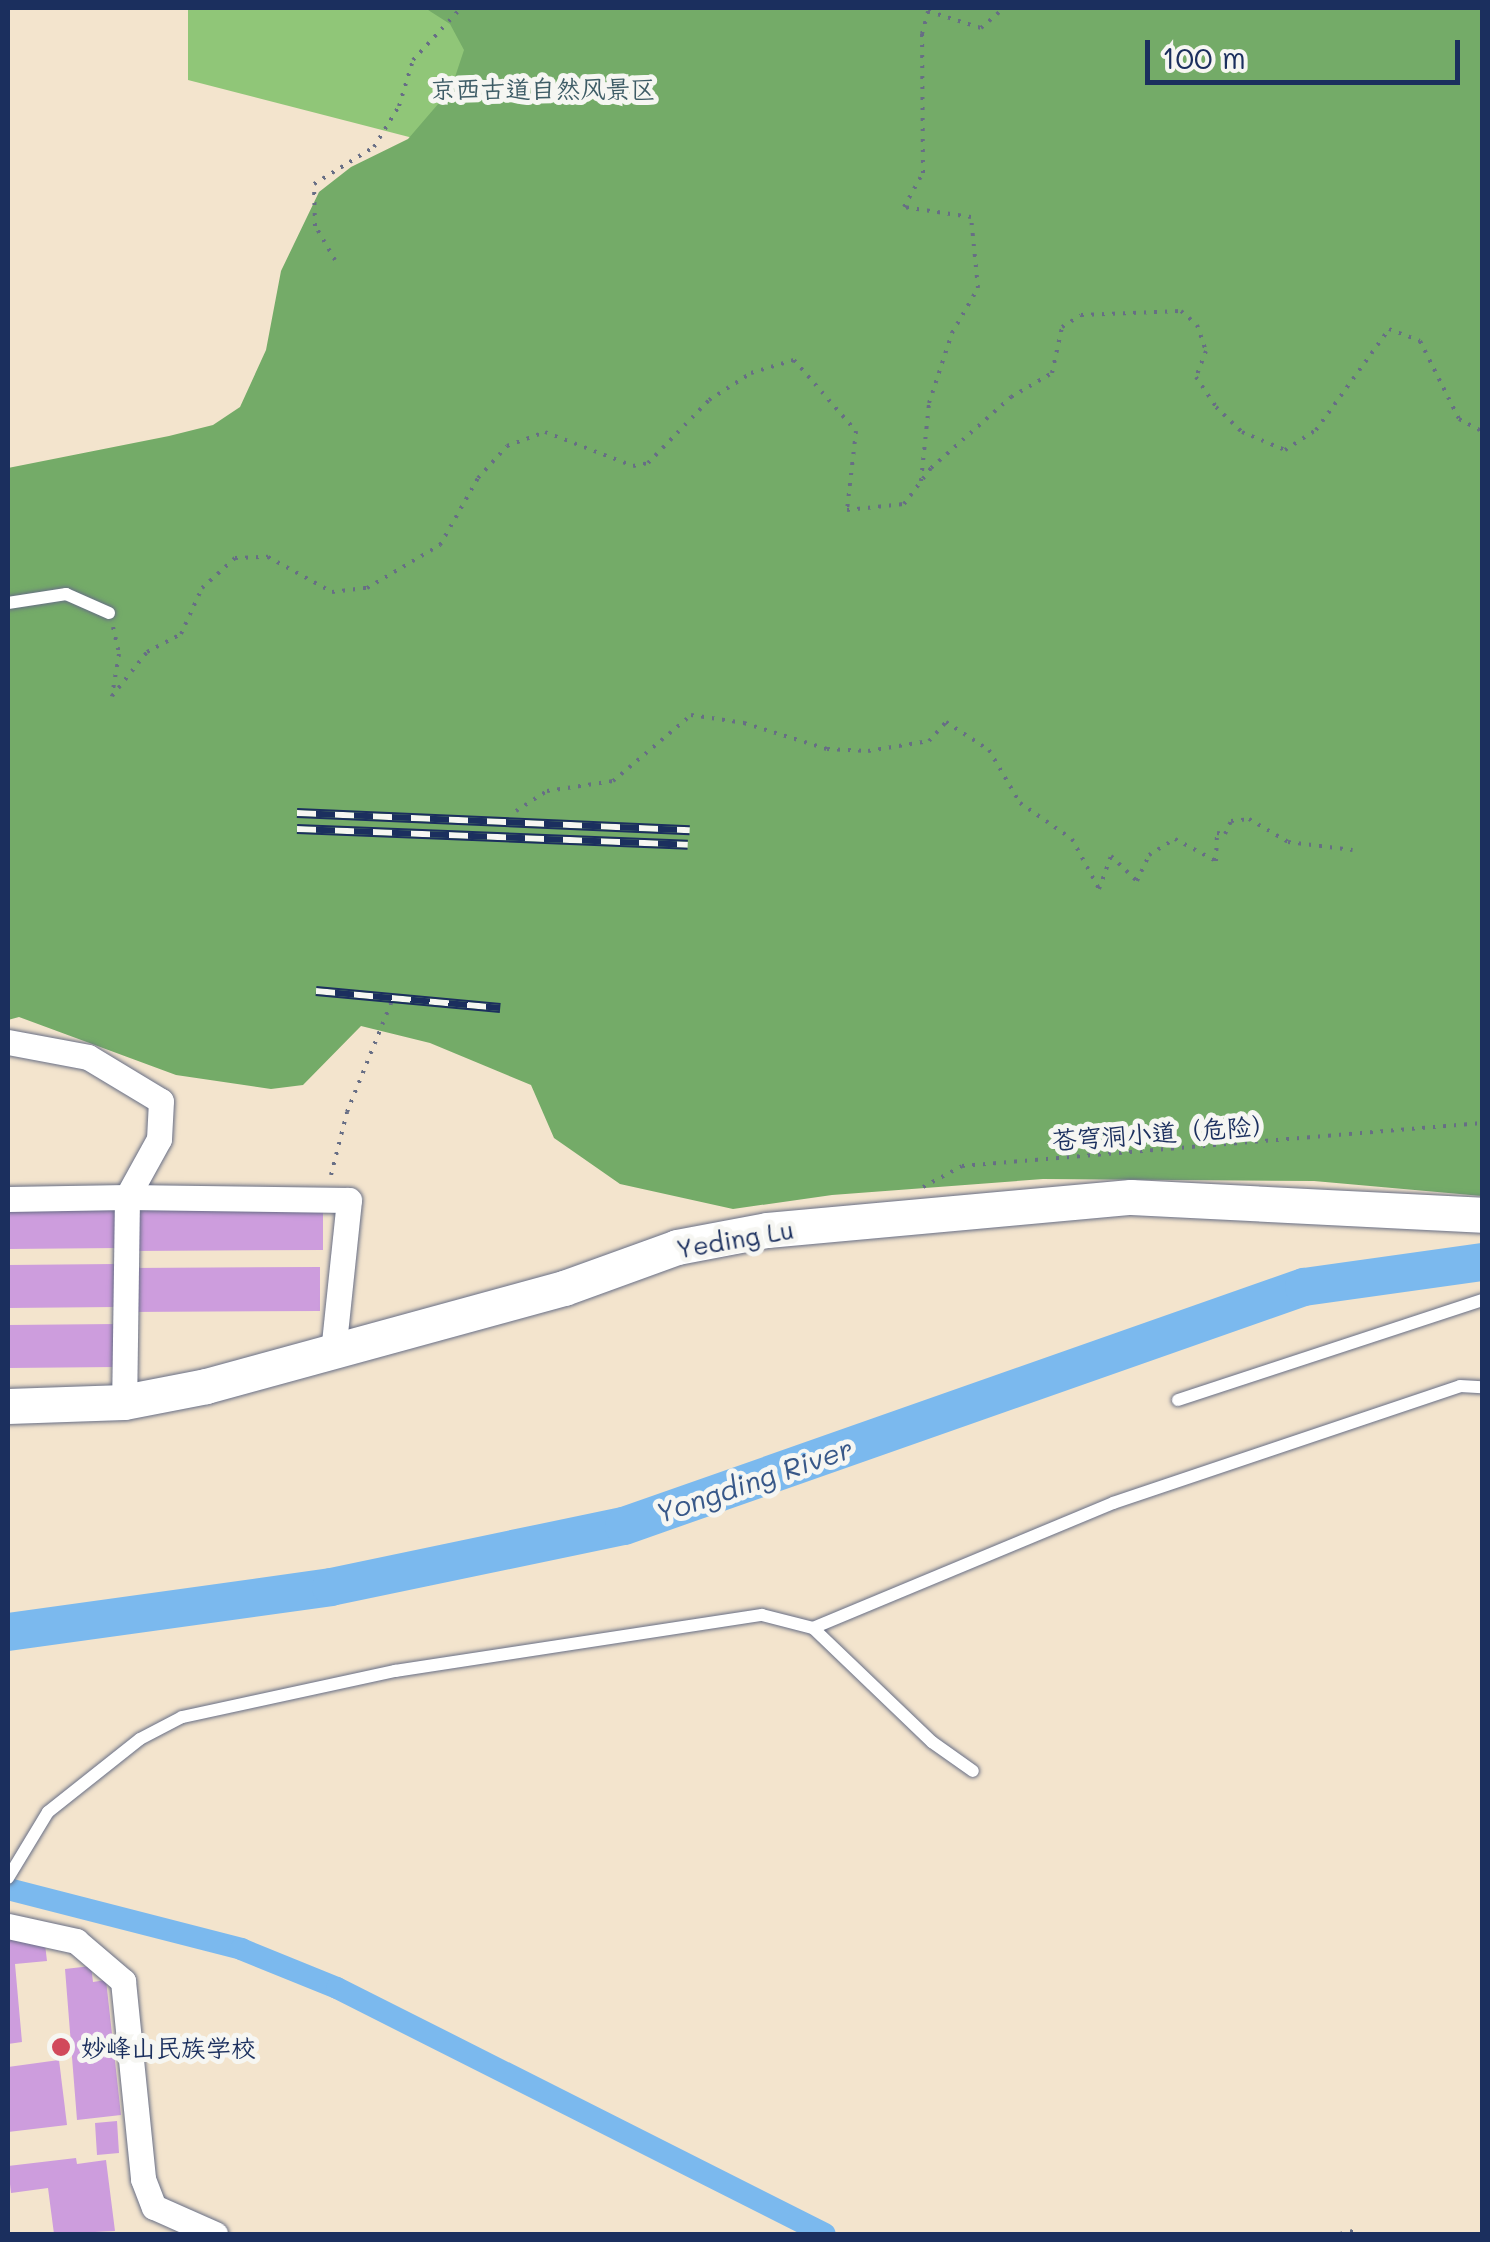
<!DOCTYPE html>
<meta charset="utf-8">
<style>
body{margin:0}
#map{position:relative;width:1490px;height:2242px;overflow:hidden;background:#f3e4cd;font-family:Mali,"LXGW WenKai TC",sans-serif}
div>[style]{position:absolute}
.green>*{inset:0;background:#90c678}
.forest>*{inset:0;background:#74ab68}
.canal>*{height:22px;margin:-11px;padding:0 11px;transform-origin:11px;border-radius:11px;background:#7bb9ee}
.river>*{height:38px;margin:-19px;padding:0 19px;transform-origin:19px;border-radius:19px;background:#7bb9ee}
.building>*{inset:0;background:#cd9ddd}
.path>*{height:4px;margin-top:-2px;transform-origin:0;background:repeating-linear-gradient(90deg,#676e85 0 2.5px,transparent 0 10.5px)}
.roads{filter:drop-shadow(0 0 2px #676e85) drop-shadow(0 0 2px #676e85)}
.service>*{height:12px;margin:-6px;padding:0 6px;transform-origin:6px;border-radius:6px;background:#fff}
.minor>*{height:25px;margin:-12.5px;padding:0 12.5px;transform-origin:12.5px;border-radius:12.5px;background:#fff}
.secondary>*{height:35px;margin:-17.5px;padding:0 17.5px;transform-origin:17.5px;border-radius:17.5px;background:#fff}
.rail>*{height:10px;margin-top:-5px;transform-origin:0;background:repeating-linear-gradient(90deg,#f6f6f2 0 19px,#1b2f5e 0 38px);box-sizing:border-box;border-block:2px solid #1b2f5e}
.dots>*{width:28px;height:28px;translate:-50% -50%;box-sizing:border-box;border:5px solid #f6f6f2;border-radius:50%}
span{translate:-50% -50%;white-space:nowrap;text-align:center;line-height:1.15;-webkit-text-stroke:10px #f6f6f2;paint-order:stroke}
.park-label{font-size:25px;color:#3e5c66}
.street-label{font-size:25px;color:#1b2f5e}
.poi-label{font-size:25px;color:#1b2f5e}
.left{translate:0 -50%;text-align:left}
.water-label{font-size:28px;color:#385889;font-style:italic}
.frame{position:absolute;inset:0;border:10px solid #1b2f5e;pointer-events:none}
.scale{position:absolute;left:1145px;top:40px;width:315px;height:45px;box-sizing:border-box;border:5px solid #1b2f5e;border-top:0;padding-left:12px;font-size:30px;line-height:35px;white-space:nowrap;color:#1b2f5e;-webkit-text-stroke:8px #f6f6f2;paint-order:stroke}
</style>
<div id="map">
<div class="green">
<i style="clip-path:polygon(188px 8px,814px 8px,560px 176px,188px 80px)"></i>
</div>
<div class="forest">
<i style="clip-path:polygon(425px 8px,1482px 8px,1482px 1196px,1314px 1181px,1043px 1179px,832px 1195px,733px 1209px,620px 1184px,554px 1138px,531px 1085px,430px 1043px,361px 1026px,303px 1085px,271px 1089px,176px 1075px,19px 1017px,8px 1020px,8px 468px,169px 436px,213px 425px,240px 407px,266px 350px,281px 271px,319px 192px,351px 167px,408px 139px,451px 89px,464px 50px,450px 24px)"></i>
</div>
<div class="canal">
<i style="left:8px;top:1889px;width:241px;rotate:14.4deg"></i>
<i style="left:241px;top:1949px;width:104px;rotate:22.1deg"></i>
<i style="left:337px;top:1988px;width:546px;rotate:26.75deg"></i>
</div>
<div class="river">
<i style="left:8px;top:1632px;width:326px;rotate:-7.9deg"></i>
<i style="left:331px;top:1587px;width:299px;rotate:-11.8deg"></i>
<i style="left:624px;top:1526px;width:721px;rotate:-19.37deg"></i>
<i style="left:1304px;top:1287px;width:180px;rotate:-8deg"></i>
</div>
<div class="building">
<i style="clip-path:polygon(118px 1205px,118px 1248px,8px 1249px,8px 1206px)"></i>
<i style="clip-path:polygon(131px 1206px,323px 1206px,323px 1250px,131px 1251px)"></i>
<i style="clip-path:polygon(115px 1264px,115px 1307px,8px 1308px,8px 1265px)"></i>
<i style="clip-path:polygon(320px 1267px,320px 1311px,128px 1312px,128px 1268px)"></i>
<i style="clip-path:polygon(116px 1324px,116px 1367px,8px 1368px,8px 1325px)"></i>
<i style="clip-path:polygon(44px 1936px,47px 1961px,15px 1964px,22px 2042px,8px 2044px,8px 1939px)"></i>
<i style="clip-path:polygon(91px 1966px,93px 1982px,106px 1980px,121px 2115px,77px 2120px,65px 1969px)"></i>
<i style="clip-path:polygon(59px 2060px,67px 2125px,8px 2132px,8px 2067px)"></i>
<i style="clip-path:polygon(117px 2121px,119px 2153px,97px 2155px,95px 2123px)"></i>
<i style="clip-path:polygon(76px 2158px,77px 2164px,106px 2160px,115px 2231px,54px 2234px,48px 2188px,11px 2193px,8px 2166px)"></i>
</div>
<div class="path">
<i style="left:335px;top:260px;width:39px;rotate:-120deg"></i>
<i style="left:315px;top:226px;width:42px;rotate:-91.4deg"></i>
<i style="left:314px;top:184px;width:70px;rotate:-31.7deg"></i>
<i style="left:374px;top:147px;width:48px;rotate:-58.6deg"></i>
<i style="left:399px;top:106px;width:48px;rotate:-73.1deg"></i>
<i style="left:413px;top:60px;width:71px;rotate:-47.3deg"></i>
<i style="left:921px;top:481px;width:78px;rotate:-84.1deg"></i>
<i style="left:929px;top:403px;width:74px;rotate:-71.8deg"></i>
<i style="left:952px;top:333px;width:52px;rotate:-60deg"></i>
<i style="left:978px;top:288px;width:71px;rotate:-95.6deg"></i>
<i style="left:971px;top:217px;width:68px;rotate:-171.5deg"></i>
<i style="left:904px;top:207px;width:39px;rotate:-61deg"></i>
<i style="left:923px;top:173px;width:139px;rotate:-90.4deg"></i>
<i style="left:922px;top:34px;width:24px;rotate:-75deg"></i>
<i style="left:928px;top:11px;width:56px;rotate:17.8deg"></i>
<i style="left:981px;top:28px;width:30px;rotate:-41deg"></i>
<i style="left:113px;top:627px;width:28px;rotate:77deg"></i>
<i style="left:119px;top:654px;width:43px;rotate:99.5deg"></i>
<i style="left:112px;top:696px;width:56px;rotate:-51.5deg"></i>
<i style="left:147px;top:652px;width:38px;rotate:-28deg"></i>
<i style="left:181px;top:634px;width:51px;rotate:-65.5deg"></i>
<i style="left:202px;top:588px;width:45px;rotate:-42.3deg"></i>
<i style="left:235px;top:558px;width:33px;rotate:-2deg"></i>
<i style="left:268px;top:557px;width:73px;rotate:28.7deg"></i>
<i style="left:332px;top:592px;width:35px;rotate:-7deg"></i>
<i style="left:367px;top:588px;width:85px;rotate:-30.5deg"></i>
<i style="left:440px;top:545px;width:77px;rotate:-60.4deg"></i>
<i style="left:478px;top:478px;width:43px;rotate:-47.8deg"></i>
<i style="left:507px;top:446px;width:40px;rotate:-20.2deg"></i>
<i style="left:545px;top:432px;width:94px;rotate:21.1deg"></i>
<i style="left:633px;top:466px;width:15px;rotate:-11deg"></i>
<i style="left:648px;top:463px;width:88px;rotate:-45.9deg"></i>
<i style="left:709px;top:400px;width:50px;rotate:-32.7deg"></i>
<i style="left:751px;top:373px;width:45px;rotate:-16.8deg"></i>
<i style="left:794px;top:360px;width:94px;rotate:48.9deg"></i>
<i style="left:856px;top:431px;width:80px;rotate:96.5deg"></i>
<i style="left:847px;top:510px;width:57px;rotate:-6deg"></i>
<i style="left:904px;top:504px;width:45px;rotate:-53.1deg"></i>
<i style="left:931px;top:468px;width:107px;rotate:-41.6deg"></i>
<i style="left:1011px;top:397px;width:48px;rotate:-30.3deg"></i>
<i style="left:1052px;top:373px;width:47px;rotate:-77.7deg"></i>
<i style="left:1062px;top:327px;width:22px;rotate:-32deg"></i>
<i style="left:1081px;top:315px;width:100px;rotate:-2.3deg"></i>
<i style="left:1181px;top:311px;width:21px;rotate:41deg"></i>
<i style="left:1197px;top:325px;width:28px;rotate:71deg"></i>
<i style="left:1206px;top:351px;width:28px;rotate:111deg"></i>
<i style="left:1196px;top:377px;width:36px;rotate:56deg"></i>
<i style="left:1216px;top:407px;width:36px;rotate:44deg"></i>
<i style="left:1242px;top:432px;width:47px;rotate:22.7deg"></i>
<i style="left:1285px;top:450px;width:37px;rotate:-33deg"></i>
<i style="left:1316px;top:430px;width:125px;rotate:-54.1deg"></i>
<i style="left:1389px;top:329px;width:33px;rotate:21deg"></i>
<i style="left:1420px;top:341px;width:87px;rotate:63.4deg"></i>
<i style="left:1459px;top:419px;width:26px;rotate:28deg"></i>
<i style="left:516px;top:811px;width:37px;rotate:-33deg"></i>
<i style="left:547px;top:791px;width:67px;rotate:-8.6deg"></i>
<i style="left:613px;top:781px;width:102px;rotate:-40.2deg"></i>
<i style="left:691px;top:715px;width:54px;rotate:8.6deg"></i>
<i style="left:744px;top:723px;width:87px;rotate:17.4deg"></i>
<i style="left:827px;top:749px;width:41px;rotate:2.8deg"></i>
<i style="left:868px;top:751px;width:62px;rotate:-9.3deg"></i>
<i style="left:929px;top:741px;width:25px;rotate:-48deg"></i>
<i style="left:946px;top:722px;width:51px;rotate:33.1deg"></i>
<i style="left:989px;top:750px;width:61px;rotate:59.7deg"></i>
<i style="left:1020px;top:803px;width:63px;rotate:34.7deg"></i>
<i style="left:1072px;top:839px;width:57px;rotate:61.6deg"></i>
<i style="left:1099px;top:889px;width:35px;rotate:-70deg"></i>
<i style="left:1111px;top:856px;width:36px;rotate:44deg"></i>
<i style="left:1137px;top:881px;width:29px;rotate:-65deg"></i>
<i style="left:1149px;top:855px;width:31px;rotate:-32deg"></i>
<i style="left:1175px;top:839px;width:47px;rotate:28.2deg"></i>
<i style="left:1216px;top:861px;width:28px;rotate:-88deg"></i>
<i style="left:1217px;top:833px;width:8px;rotate:7deg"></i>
<i style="left:1225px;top:834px;width:14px;rotate:-65deg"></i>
<i style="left:1231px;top:821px;width:18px;rotate:-6deg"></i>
<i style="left:1249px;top:819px;width:45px;rotate:30.5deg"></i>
<i style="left:1288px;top:842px;width:65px;rotate:7deg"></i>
<i style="left:331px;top:1175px;width:65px;rotate:-75.7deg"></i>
<i style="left:347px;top:1112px;width:123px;rotate:-68deg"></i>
<i style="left:923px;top:1187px;width:44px;rotate:-28.3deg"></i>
<i style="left:962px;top:1166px;width:522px;rotate:-4.73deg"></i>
<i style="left:1340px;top:2234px;width:18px;rotate:-13deg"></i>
</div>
<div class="roads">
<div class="service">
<i style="left:8px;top:603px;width:59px;rotate:-8.8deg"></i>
<i style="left:66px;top:594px;width:47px;rotate:23.8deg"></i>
<i style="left:1178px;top:1400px;width:320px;rotate:-18.2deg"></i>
<i style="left:813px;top:1628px;width:325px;rotate:-22.6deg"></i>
<i style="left:1113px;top:1503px;width:366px;rotate:-18.6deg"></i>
<i style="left:1460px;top:1386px;width:22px;rotate:3deg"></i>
<i style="left:8px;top:1878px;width:77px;rotate:-58.8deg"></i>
<i style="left:48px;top:1812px;width:117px;rotate:-38.4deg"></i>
<i style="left:140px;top:1739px;width:47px;rotate:-27.6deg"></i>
<i style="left:182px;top:1717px;width:218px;rotate:-12.2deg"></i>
<i style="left:395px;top:1671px;width:371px;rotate:-8.7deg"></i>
<i style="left:762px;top:1615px;width:53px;rotate:14.3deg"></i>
<i style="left:813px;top:1628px;width:165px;rotate:43.8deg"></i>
<i style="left:932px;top:1742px;width:50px;rotate:35.3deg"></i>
</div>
<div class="minor">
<i style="left:8px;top:1042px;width:81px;rotate:10.6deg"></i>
<i style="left:88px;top:1057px;width:85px;rotate:31.1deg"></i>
<i style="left:161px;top:1101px;width:38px;rotate:93deg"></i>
<i style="left:159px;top:1139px;width:66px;rotate:118.9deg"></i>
<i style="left:127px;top:1197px;width:222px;rotate:0.8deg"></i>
<i style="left:349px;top:1200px;width:154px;rotate:96deg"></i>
<i style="left:8px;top:1199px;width:119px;rotate:-1deg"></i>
<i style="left:127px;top:1197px;width:205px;rotate:90.8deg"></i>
<i style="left:8px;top:1926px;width:70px;rotate:12.4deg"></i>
<i style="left:76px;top:1941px;width:62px;rotate:40.4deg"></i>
<i style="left:123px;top:1981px;width:199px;rotate:84.2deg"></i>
<i style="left:143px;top:2179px;width:30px;rotate:69deg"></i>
<i style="left:154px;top:2207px;width:67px;rotate:23.9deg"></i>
</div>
<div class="secondary">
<i style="left:8px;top:1406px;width:116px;rotate:-2deg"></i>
<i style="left:124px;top:1402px;width:84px;rotate:-11deg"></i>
<i style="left:206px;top:1386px;width:371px;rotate:-15.3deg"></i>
<i style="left:564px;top:1288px;width:120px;rotate:-19.9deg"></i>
<i style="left:677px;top:1247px;width:92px;rotate:-10.7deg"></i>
<i style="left:767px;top:1230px;width:365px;rotate:-5.2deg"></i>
<i style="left:1131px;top:1197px;width:351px;rotate:2.9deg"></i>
</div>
</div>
<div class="rail">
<i style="left:297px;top:813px;width:393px;rotate:2.5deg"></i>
<i style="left:297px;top:829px;width:391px;rotate:2.3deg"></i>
<i style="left:316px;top:991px;width:185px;rotate:5.3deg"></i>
</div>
<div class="dots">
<i style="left:61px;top:2047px;background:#d1495b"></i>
</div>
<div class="park-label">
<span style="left:543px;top:88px">京西古道自然风景区</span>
</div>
<div class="street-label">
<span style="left:1164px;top:1132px;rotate:-4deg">苍穹洞小道（危险）</span>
<span style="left:735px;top:1239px;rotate:-10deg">Yeding Lu</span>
</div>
<div class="poi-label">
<span class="left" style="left:81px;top:2047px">妙峰山民族学校</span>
</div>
<div class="water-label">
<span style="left:754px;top:1480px;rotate:-19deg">Yongding River</span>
</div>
<div class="frame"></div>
<div class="scale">100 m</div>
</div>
